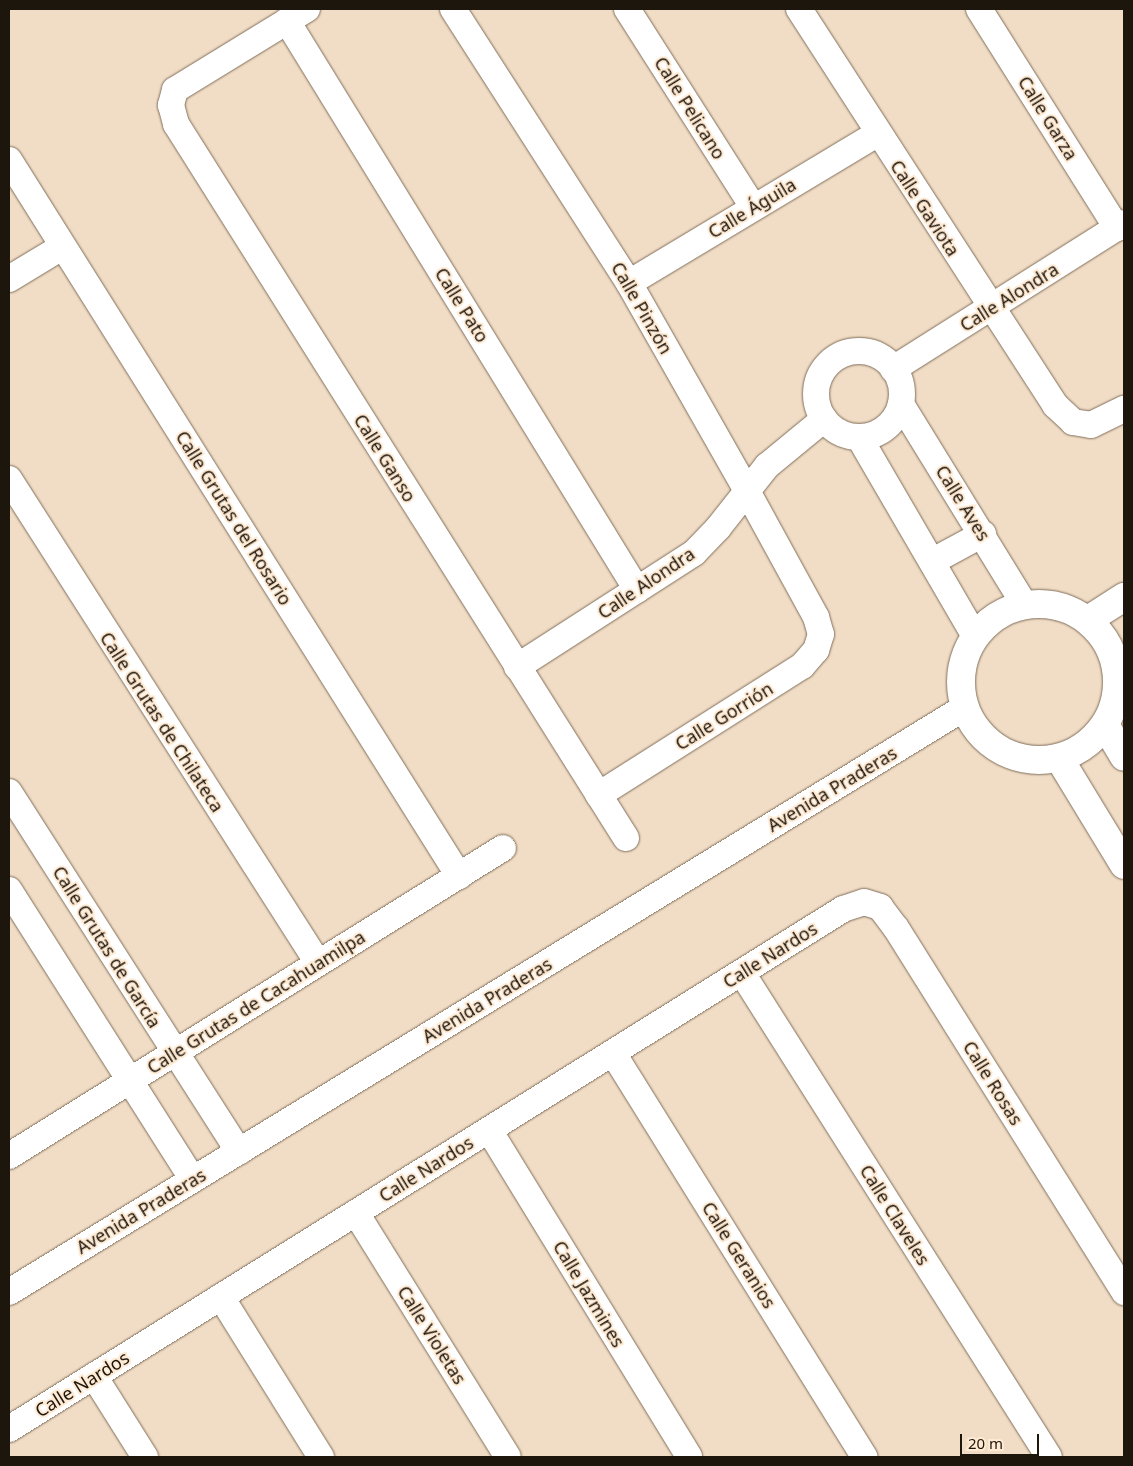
<!DOCTYPE html>
<meta charset="utf-8">
<style>
body{margin:0}
#map{position:relative;width:1133px;height:1466px;overflow:hidden;background:#f1ddc6;font-family:"Noto Sans",sans-serif}
div>[style]{position:absolute}
.roads{filter:drop-shadow(0 0 1px #816f5b) drop-shadow(0 0 1px #816f5b)}
.street>*{height:26px;margin:-13px;padding:0 13px;transform-origin:13px;border-radius:13px;background:#fff}
.street>.ring{margin:-13px;padding:0;box-sizing:content-box;background:none;border:26px solid #fff;border-radius:50%}
.secondary>*{height:28px;margin:-14px;padding:0 14px;transform-origin:14px;border-radius:14px;background:#fff}
.secondary>.ring{margin:-14px;padding:0;box-sizing:content-box;background:none;border:28px solid #fff;border-radius:50%}
span{translate:-50% -50%;white-space:nowrap;text-align:center;line-height:1.15;-webkit-text-stroke:4px #ffead3;paint-order:stroke}
.street-label{font-size:18px;color:#1d160d}
.frame{position:absolute;inset:0;border:10px solid #1d160d;pointer-events:none}
.scale{position:absolute;left:960px;top:1434px;width:79px;height:22px;box-sizing:border-box;border:2px solid #1d160d;border-top:0;padding-left:6px;font-size:15px;line-height:18px;white-space:nowrap;color:#1d160d;-webkit-text-stroke:4px #ffead3;paint-order:stroke}
</style>
<div id="map">
<div class="roads">
<div class="street">
<i style="left:307px;top:9px;width:155px;rotate:148.5deg"></i>
<i style="left:175px;top:90px;width:16px;rotate:105deg"></i>
<i style="left:171px;top:105px;width:20px;rotate:75deg"></i>
<i style="left:176px;top:124px;width:844px;rotate:57.78deg"></i>
<i style="left:453px;top:9px;width:326px;rotate:57.3deg"></i>
<i style="left:629px;top:283px;width:239px;rotate:60.4deg"></i>
<i style="left:747px;top:491px;width:144px;rotate:61.3deg"></i>
<i style="left:816px;top:617px;width:18px;rotate:74deg"></i>
<i style="left:821px;top:634px;width:17px;rotate:107deg"></i>
<i style="left:816px;top:650px;width:21px;rotate:131deg"></i>
<i style="left:802px;top:666px;width:241px;rotate:147.6deg"></i>
<i style="left:627px;top:9px;width:235px;rotate:57.5deg"></i>
<i style="left:799px;top:9px;width:472px;rotate:57.1deg"></i>
<i style="left:1055px;top:405px;width:25px;rotate:43deg"></i>
<i style="left:1073px;top:422px;width:18px;rotate:9deg"></i>
<i style="left:1091px;top:425px;width:37px;rotate:-26deg"></i>
<i style="left:979px;top:9px;width:259px;rotate:57.8deg"></i>
<i style="left:287px;top:21px;width:668px;rotate:58.4deg"></i>
<i style="left:9px;top:160px;width:846px;rotate:57.85deg"></i>
<i style="left:9px;top:279px;width:62px;rotate:-31.1deg"></i>
<i style="left:629px;top:283px;width:289px;rotate:-31deg"></i>
<i class="ring" style="left:816px;top:351px;width:60px;height:60px"></i>
<i style="left:893px;top:369px;width:273px;rotate:-32.3deg"></i>
<i style="left:901px;top:404px;width:235px;rotate:58.4deg"></i>
<i style="left:859px;top:437px;width:230px;rotate:59.8deg"></i>
<i style="left:9px;top:479px;width:574px;rotate:57.44deg"></i>
<i style="left:933px;top:561px;width:57px;rotate:-28.4deg"></i>
<i style="left:517px;top:667px;width:211px;rotate:-32.8deg"></i>
<i style="left:694px;top:553px;width:35px;rotate:-46deg"></i>
<i style="left:718px;top:528px;width:79px;rotate:-51.7deg"></i>
<i style="left:767px;top:466px;width:74px;rotate:-39.5deg"></i>
<i style="left:9px;top:792px;width:427px;rotate:57.4deg"></i>
<i style="left:9px;top:890px;width:343px;rotate:57.6deg"></i>
<i style="left:742px;top:973px;width:573px;rotate:57.61deg"></i>
<i style="left:613px;top:1053px;width:476px;rotate:58.1deg"></i>
<i style="left:489px;top:1130px;width:383px;rotate:58.5deg"></i>
<i style="left:9px;top:1156px;width:582px;rotate:-31.94deg"></i>
<i style="left:356px;top:1213px;width:287px;rotate:58.1deg"></i>
<i style="left:9px;top:1292px;width:1119px;rotate:-31.45deg"></i>
<i style="left:221px;top:1297px;width:189px;rotate:58deg"></i>
<i style="left:94px;top:1376px;width:96px;rotate:57.8deg"></i>
<i style="left:9px;top:1429px;width:983px;rotate:-31.94deg"></i>
<i style="left:843px;top:909px;width:22px;rotate:-18deg"></i>
<i style="left:864px;top:902px;width:17px;rotate:17deg"></i>
<i style="left:880px;top:907px;width:26px;rotate:53deg"></i>
<i style="left:896px;top:928px;width:430px;rotate:57.9deg"></i>
</div>
<div class="secondary">
<i class="ring" style="left:961px;top:604px;width:128px;height:128px"></i>
<i style="left:1088px;top:620px;width:43px;rotate:-32.6deg"></i>
<i style="left:1105px;top:725px;width:37px;rotate:59deg"></i>
<i style="left:1059px;top:758px;width:125px;rotate:58.7deg"></i>
</div>
</div>
<div class="street-label">
<span style="left:690px;top:108px;rotate:58deg">Calle Pelicano</span>
<span style="left:1048px;top:118px;rotate:58deg">Calle Garza</span>
<span style="left:752px;top:208px;rotate:-31deg">Calle Águila</span>
<span style="left:925px;top:208px;rotate:57deg">Calle Gaviota</span>
<span style="left:1009px;top:297px;rotate:-32deg">Calle Alondra</span>
<span style="left:462px;top:305px;rotate:58deg">Calle Pato</span>
<span style="left:642px;top:308px;rotate:60deg">Calle Pinzón</span>
<span style="left:385px;top:458px;rotate:58deg">Calle Ganso</span>
<span style="left:963px;top:503px;rotate:58deg">Calle Aves</span>
<span style="left:234px;top:518px;rotate:58deg">Calle Grutas del Rosario</span>
<span style="left:646px;top:583px;rotate:-34deg">Calle Alondra</span>
<span style="left:724px;top:716px;rotate:-32deg">Calle Gorrión</span>
<span style="left:162px;top:722px;rotate:57deg">Calle Grutas de Chilateca</span>
<span style="left:832px;top:789px;rotate:-31deg">Avenida Praderas</span>
<span style="left:107px;top:947px;rotate:58deg">Calle Grutas de García</span>
<span style="left:770px;top:955px;rotate:-32deg">Calle Nardos</span>
<span style="left:487px;top:1000px;rotate:-31deg">Avenida Praderas</span>
<span style="left:256px;top:1002px;rotate:-32deg">Calle Grutas de Cacahuamilpa</span>
<span style="left:993px;top:1083px;rotate:58deg">Calle Rosas</span>
<span style="left:426px;top:1169px;rotate:-32deg">Calle Nardos</span>
<span style="left:141px;top:1211px;rotate:-31deg">Avenida Praderas</span>
<span style="left:895px;top:1215px;rotate:58deg">Calle Claveles</span>
<span style="left:739px;top:1255px;rotate:58deg">Calle Geranios</span>
<span style="left:589px;top:1294px;rotate:59deg">Calle Jazmines</span>
<span style="left:432px;top:1335px;rotate:58deg">Calle Violetas</span>
<span style="left:82px;top:1384px;rotate:-32deg">Calle Nardos</span>
</div>
<div class="frame"></div>
<div class="scale">20 m</div>
</div>
